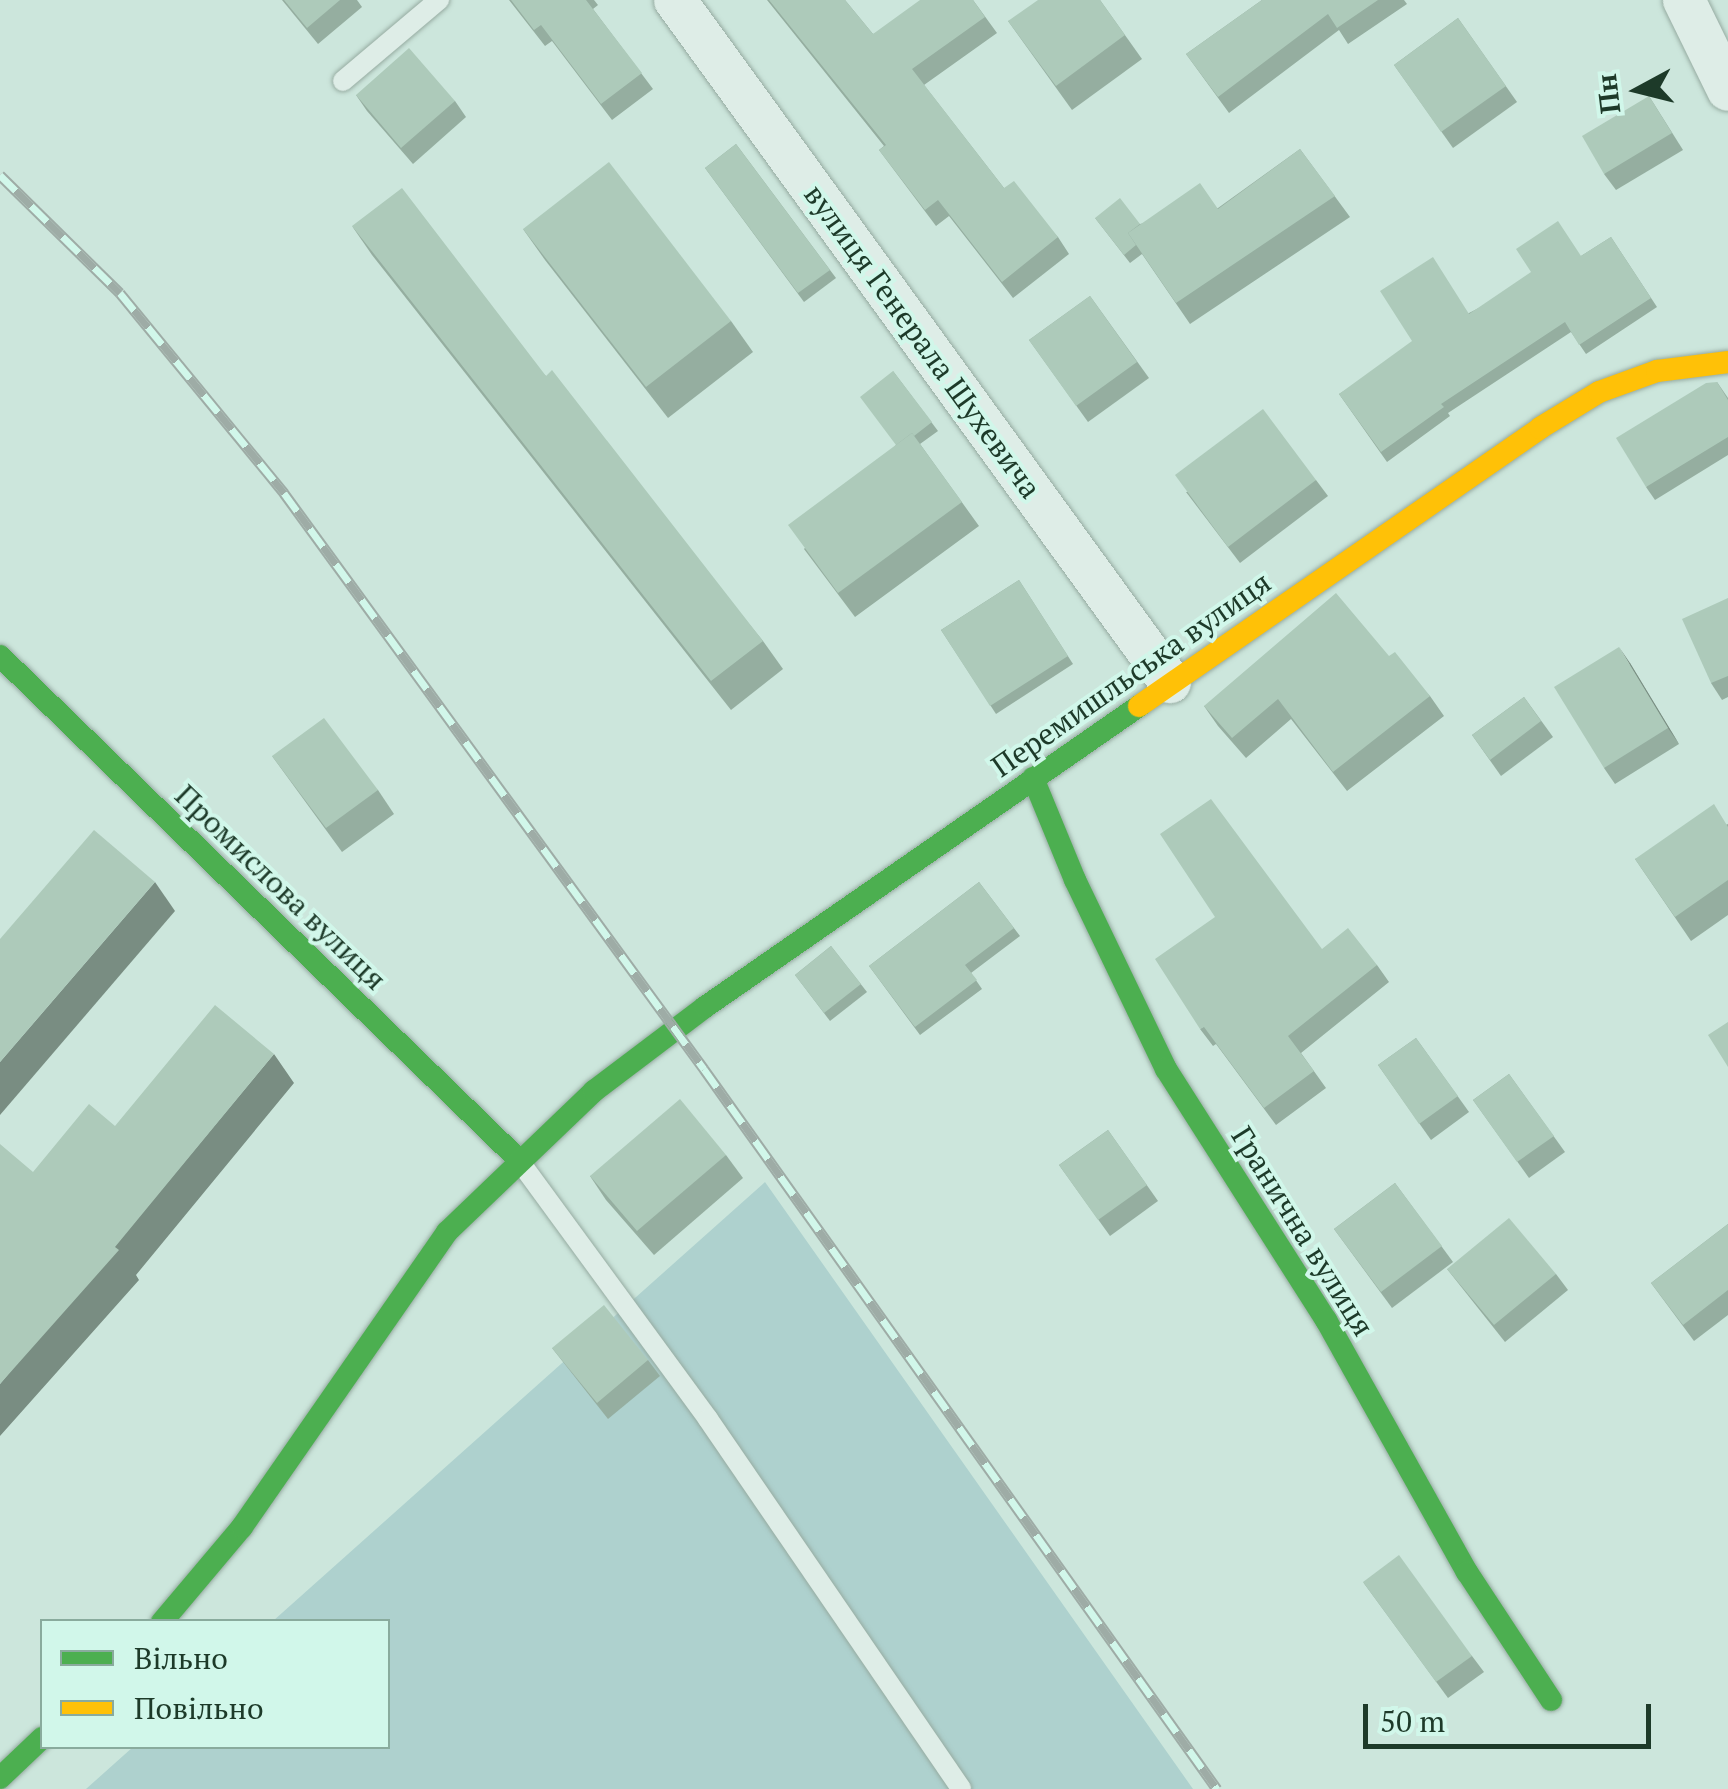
<!DOCTYPE html>
<meta charset="utf-8">
<style>
body{margin:0}
#map{position:relative;width:1728px;height:1789px;overflow:hidden;background:#cce6dc;font-family:"PT Serif",serif}
div>[style]{position:absolute}
.cemetery>*{inset:0;background:#aed1ce}
.roads{filter:drop-shadow(0 0 2px #96aba1) drop-shadow(0 0 2px #96aba1)}
.lane>*{height:20px;margin:-10px;padding:0 10px;transform-origin:10px;border-radius:10px;background:#deede7}
.street>*{height:42px;margin:-21px;padding:0 21px;transform-origin:21px;border-radius:21px;background:#deede7}
.fast>*{height:22px;margin:-11px;padding:0 11px;transform-origin:11px;border-radius:11px;background:#4caf50}
.slow>*{height:22px;margin:-11px;padding:0 11px;transform-origin:11px;border-radius:11px;background:#ffc107}
.rail>*{height:11px;margin-top:-5.5px;transform-origin:0;background:repeating-linear-gradient(90deg,#d1f7ea 0 22px,#9eaca6 0 44px);box-sizing:border-box;border-block:2px solid #9eaca6}
.wall>*{inset:0;background:#95aea0}
.shaded-wall>*{inset:0;background:#798d82}
.building>*{inset:0;background:#adcaba}
span{translate:-50% -50%;white-space:nowrap;text-align:center;line-height:1.15;-webkit-text-stroke:8px #d1f7ea;paint-order:stroke}
.street-label{font-size:30px;color:#1d3a29}
.legend{position:absolute;left:40px;top:1619px;width:350px;height:130px;box-sizing:border-box;background:#d1f7ea;border:2px solid #89ab9d;margin:0;padding:12px 18px;list-style:none;font-size:30px;color:#1d3a29}
.legend li{display:flex;align-items:center;gap:20px;height:50px}
.legend b{width:50px;border:2px solid #89ab9d}
.north{position:absolute;left:1588px;top:40px;width:100px;height:100px;-webkit-text-stroke:8px #d1f7ea;paint-order:stroke;rotate:263deg;font-size:28px;font-weight:700;line-height:40px;text-align:center;color:#1d3a29}
.north::after{content:'';display:block;margin:auto;width:35px;height:45px;background:#1d3a29;clip-path:polygon(50% 0,100% 100%,50% 72%,0 100%)}
.scale{position:absolute;left:1363px;top:1704px;width:288px;height:45px;box-sizing:border-box;border:5px solid #1d3a29;border-top:0;padding-left:12px;font-size:30px;line-height:35px;white-space:nowrap;color:#1d3a29;-webkit-text-stroke:8px #d1f7ea;paint-order:stroke}
</style>
<div id="map">
<div class="cemetery">
<i style="clip-path:polygon(765px 1182px,1193px 1789px,86px 1789px,133px 1747px,388px 1746px,388px 1622px,273px 1621px)"></i>
</div>
<div class="roads">
<div class="lane">
<i style="left:343px;top:81px;width:126px;rotate:-40.2deg"></i>
<i style="left:520px;top:1162px;width:318px;rotate:53.8deg"></i>
<i style="left:708px;top:1419px;width:448px;rotate:55.6deg"></i>
</div>
<div class="street">
<i style="left:675px;top:0;width:843px;rotate:54.03deg"></i>
<i style="left:1684px;top:0;width:100px;rotate:63.9deg"></i>
</div>
<div class="fast">
<i style="left:0;top:656px;width:723px;rotate:44.16deg"></i>
<i style="left:1033px;top:778px;width:110px;rotate:67.6deg"></i>
<i style="left:1075px;top:880px;width:210px;rotate:64.3deg"></i>
<i style="left:1166px;top:1069px;width:298px;rotate:57.5deg"></i>
<i style="left:1326px;top:1320px;width:289px;rotate:60.8deg"></i>
<i style="left:1467px;top:1572px;width:153px;rotate:56.7deg"></i>
<i style="left:162px;top:1622px;width:124px;rotate:-49.9deg"></i>
<i style="left:242px;top:1527px;width:359px;rotate:-55.2deg"></i>
<i style="left:447px;top:1232px;width:204px;rotate:-43.8deg"></i>
<i style="left:594px;top:1091px;width:139px;rotate:-37.1deg"></i>
<i style="left:705px;top:1007px;width:528px;rotate:-34.74deg"></i>
<i style="left:0;top:1778px;width:58px;rotate:-43.6deg"></i>
</div>
<div class="slow">
<i style="left:1139px;top:706px;width:488px;rotate:-34.7deg"></i>
<i style="left:1540px;top:428px;width:69px;rotate:-31.4deg"></i>
<i style="left:1599px;top:392px;width:62px;rotate:-19.9deg"></i>
<i style="left:1657px;top:371px;width:72px;rotate:-7.2deg"></i>
</div>
</div>
<div class="rail">
<i style="left:0;top:175px;width:168px;rotate:44.5deg"></i>
<i style="left:120px;top:293px;width:259px;rotate:50.6deg"></i>
<i style="left:284px;top:493px;width:713px;rotate:53.9deg"></i>
<i style="left:704px;top:1069px;width:884px;rotate:54.53deg"></i>
</div>
<div class="wall">
<i style="clip-path:polygon(282px 0,357px 0,362px 7px,318px 44px)"></i>
<i style="clip-path:polygon(509px 0,594px 0,598px 5px,593px 9px,653px 89px,612px 120px,552px 41px,545px 46px)"></i>
<i style="clip-path:polygon(767px 0,845px 0,873px 34px,973px 0,997px 33px,924px 85px,1004px 188px,1058px 237px,1069px 254px,1013px 298px,949px 216px,936px 226px,879px 150px,884px 146px)"></i>
<i style="clip-path:polygon(1100px 0,1142px 59px,1072px 110px,1008px 21px)"></i>
<i style="clip-path:polygon(1262px 0,1404px 0,1407px 4px,1348px 44px,1339px 30px,1229px 113px,1186px 54px)"></i>
<i style="clip-path:polygon(1458px 18px,1517px 102px,1453px 148px,1394px 65px)"></i>
<i style="clip-path:polygon(356px 95px,455px 101px,466px 117px,413px 164px,367px 111px)"></i>
<i style="clip-path:polygon(1649px 96px,1683px 150px,1616px 190px,1604px 174px)"></i>
<i style="clip-path:polygon(736px 144px,836px 278px,804px 302px,705px 168px)"></i>
<i style="clip-path:polygon(1300px 149px,1350px 217px,1190px 324px,1142px 254px,1130px 263px,1095px 218px,1140px 224px,1218px 208px)"></i>
<i style="clip-path:polygon(352px 226px,546px 376px,763px 641px,783px 669px,731px 710px,372px 255px)"></i>
<i style="clip-path:polygon(523px 229px,731px 321px,753px 352px,668px 418px,545px 260px)"></i>
<i style="clip-path:polygon(1611px 237px,1657px 307px,1586px 354px,1571px 332px,1448px 413px,1450px 416px,1387px 462px,1339px 394px,1469px 313px,1581px 256px)"></i>
<i style="clip-path:polygon(1090px 296px,1149px 378px,1088px 422px,1029px 340px)"></i>
<i style="clip-path:polygon(893px 371px,938px 431px,920px 444px,979px 526px,855px 617px,804px 549px,896px 445px)"></i>
<i style="clip-path:polygon(1717px 382px,1728px 398px,1728px 455px,1655px 500px,1646px 487px)"></i>
<i style="clip-path:polygon(1316px 480px,1328px 496px,1240px 563px,1186px 492px)"></i>
<i style="clip-path:polygon(1019px 580px,1073px 664px,996px 714px,941px 630px)"></i>
<i style="clip-path:polygon(1728px 598px,1728px 697px,1722px 700px,1711px 683px)"></i>
<i style="clip-path:polygon(1389px 656px,1430px 696px,1444px 716px,1347px 791px,1291px 719px,1246px 758px,1218px 726px,1204px 706px)"></i>
<i style="clip-path:polygon(1630px 663px,1679px 744px,1615px 784px,1604px 768px)"></i>
<i style="clip-path:polygon(1524px 697px,1553px 737px,1501px 776px,1472px 735px)"></i>
<i style="clip-path:polygon(272px 756px,378px 790px,394px 814px,342px 852px)"></i>
<i style="clip-path:polygon(1728px 824px,1728px 915px,1691px 941px,1635px 859px)"></i>
<i style="clip-path:polygon(979px 882px,1020px 936px,971px 973px,982px 989px,920px 1035px,869px 966px)"></i>
<i style="clip-path:polygon(831px 946px,867px 992px,830px 1021px,795px 975px)"></i>
<i style="clip-path:polygon(1322px 949px,1377px 965px,1389px 982px,1301px 1053px,1326px 1088px,1276px 1125px,1216px 1044px,1213px 1046px,1200px 1029px)"></i>
<i style="clip-path:polygon(1416px 1038px,1469px 1112px,1431px 1140px,1378px 1065px)"></i>
<i style="clip-path:polygon(1509px 1074px,1565px 1152px,1529px 1178px,1473px 1100px)"></i>
<i style="clip-path:polygon(1108px 1130px,1158px 1201px,1110px 1236px,1059px 1165px)"></i>
<i style="clip-path:polygon(726px 1155px,743px 1178px,654px 1255px,606px 1200px,590px 1176px)"></i>
<i style="clip-path:polygon(1395px 1183px,1453px 1262px,1392px 1308px,1334px 1229px)"></i>
<i style="clip-path:polygon(1728px 1224px,1728px 1315px,1694px 1341px,1651px 1283px)"></i>
<i style="clip-path:polygon(1447px 1269px,1556px 1274px,1568px 1290px,1505px 1342px)"></i>
<i style="clip-path:polygon(552px 1348px,648px 1360px,660px 1376px,608px 1419px)"></i>
<i style="clip-path:polygon(1363px 1582px,1472px 1656px,1484px 1672px,1448px 1698px)"></i>
</div>
<div class="shaded-wall">
<i style="clip-path:polygon(1619px 647px,1630px 663px,1679px 744px,1668px 728px)"></i>
<i style="clip-path:polygon(155px 882px,175px 911px,0 1115px,0 1062px)"></i>
<i style="clip-path:polygon(274px 1054px,294px 1083px,136px 1275px,139px 1280px,0 1436px,0 1384px)"></i>
</div>
<div class="building">
<i style="clip-path:polygon(284px 0,340px 0,307px 28px)"></i>
<i style="clip-path:polygon(511px 0,586px 0,642px 73px,601px 104px,541px 25px,534px 30px)"></i>
<i style="clip-path:polygon(769px 0,845px 0,873px 34px,920px 0,973px 0,985px 17px,912px 69px,1004px 188px,1014px 181px,1058px 237px,1002px 282px,938px 200px,925px 210px,879px 150px,886px 145px)"></i>
<i style="clip-path:polygon(1038px 0,1100px 0,1125px 35px,1056px 86px,1008px 21px)"></i>
<i style="clip-path:polygon(1262px 0,1378px 0,1337px 28px,1328px 14px,1218px 97px,1186px 54px)"></i>
<i style="clip-path:polygon(1458px 18px,1506px 86px,1441px 132px,1394px 65px)"></i>
<i style="clip-path:polygon(409px 48px,455px 101px,401px 148px,356px 95px)"></i>
<i style="clip-path:polygon(1649px 96px,1672px 133px,1604px 174px,1582px 136px)"></i>
<i style="clip-path:polygon(736px 144px,830px 270px,798px 293px,705px 168px)"></i>
<i style="clip-path:polygon(1300px 149px,1335px 196px,1176px 303px,1128px 233px,1200px 183px,1218px 209px)"></i>
<i style="clip-path:polygon(609px 162px,731px 321px,646px 387px,523px 229px)"></i>
<i style="clip-path:polygon(402px 188px,546px 376px,552px 370px,763px 641px,711px 681px,352px 226px)"></i>
<i style="clip-path:polygon(1120px 198px,1140px 224px,1128px 233px,1136px 245px,1124px 255px,1095px 218px)"></i>
<i style="clip-path:polygon(1558px 221px,1581px 256px,1611px 237px,1651px 298px,1579px 345px,1565px 322px,1441px 404px,1444px 407px,1381px 452px,1339px 394px,1412px 341px,1380px 291px,1433px 257px,1469px 314px,1531px 272px,1516px 249px)"></i>
<i style="clip-path:polygon(1090px 296px,1137px 362px,1076px 406px,1029px 340px)"></i>
<i style="clip-path:polygon(893px 371px,932px 422px,914px 436px,912px 433px,896px 445px,860px 397px)"></i>
<i style="clip-path:polygon(1717px 382px,1728px 400px,1728px 437px,1646px 487px,1616px 438px,1706px 383px)"></i>
<i style="clip-path:polygon(1263px 409px,1316px 480px,1228px 547px,1175px 475px)"></i>
<i style="clip-path:polygon(912px 433px,962px 502px,838px 593px,788px 525px)"></i>
<i style="clip-path:polygon(1019px 580px,1068px 656px,990px 706px,941px 630px)"></i>
<i style="clip-path:polygon(1336px 593px,1389px 656px,1395px 652px,1430px 696px,1333px 772px,1278px 699px,1232px 738px,1204px 706px)"></i>
<i style="clip-path:polygon(1728px 598px,1728px 676px,1711px 683px,1682px 619px)"></i>
<i style="clip-path:polygon(1619px 647px,1668px 728px,1604px 768px,1554px 687px)"></i>
<i style="clip-path:polygon(1524px 697px,1541px 721px,1490px 760px,1472px 735px)"></i>
<i style="clip-path:polygon(324px 718px,378px 790px,326px 828px,272px 756px)"></i>
<i style="clip-path:polygon(1211px 799px,1322px 949px,1348px 928px,1377px 965px,1288px 1036px,1314px 1071px,1264px 1108px,1204px 1027px,1200px 1029px,1155px 959px,1215px 917px,1160px 834px)"></i>
<i style="clip-path:polygon(1714px 804px,1728px 827px,1728px 880px,1675px 917px,1635px 859px)"></i>
<i style="clip-path:polygon(94px 830px,155px 882px,0 1062px,0 939px)"></i>
<i style="clip-path:polygon(979px 882px,1014px 928px,965px 965px,977px 980px,915px 1027px,869px 966px)"></i>
<i style="clip-path:polygon(831px 946px,861px 984px,824px 1013px,795px 975px)"></i>
<i style="clip-path:polygon(215px 1005px,274px 1054px,115px 1247px,119px 1250px,0 1384px,0 1144px,33px 1172px,89px 1104px,115px 1126px)"></i>
<i style="clip-path:polygon(1728px 1022px,1728px 1067px,1708px 1035px)"></i>
<i style="clip-path:polygon(1416px 1038px,1458px 1096px,1419px 1124px,1378px 1065px)"></i>
<i style="clip-path:polygon(1509px 1074px,1554px 1136px,1517px 1162px,1473px 1100px)"></i>
<i style="clip-path:polygon(680px 1099px,726px 1155px,637px 1231px,590px 1176px)"></i>
<i style="clip-path:polygon(1108px 1130px,1147px 1185px,1098px 1220px,1059px 1165px)"></i>
<i style="clip-path:polygon(1395px 1183px,1442px 1246px,1381px 1292px,1334px 1229px)"></i>
<i style="clip-path:polygon(1509px 1218px,1556px 1274px,1494px 1325px,1447px 1269px)"></i>
<i style="clip-path:polygon(1728px 1224px,1728px 1290px,1683px 1325px,1651px 1283px)"></i>
<i style="clip-path:polygon(604px 1305px,648px 1360px,597px 1403px,552px 1348px)"></i>
<i style="clip-path:polygon(1399px 1555px,1472px 1656px,1436px 1682px,1363px 1582px)"></i>
</div>
<div class="street-label">
<span style="left:923px;top:341px;rotate:54deg">вулиця Генерала Шухевича</span>
<span style="left:1131px;top:674px;rotate:-35deg">Перемишльська вулиця</span>
<span style="left:281px;top:887px;rotate:44deg">Промислова вулиця</span>
<span style="left:1303px;top:1231px;rotate:58deg">Гранична вулиця</span>
</div>
<ul class="legend">
<li><b style="height:12px;background:#4caf50"></b>Вільно</li>
<li><b style="height:12px;background:#ffc107"></b>Повільно</li>
</ul>
<div class="north">Пн</div>
<div class="scale">50 m</div>
</div>
